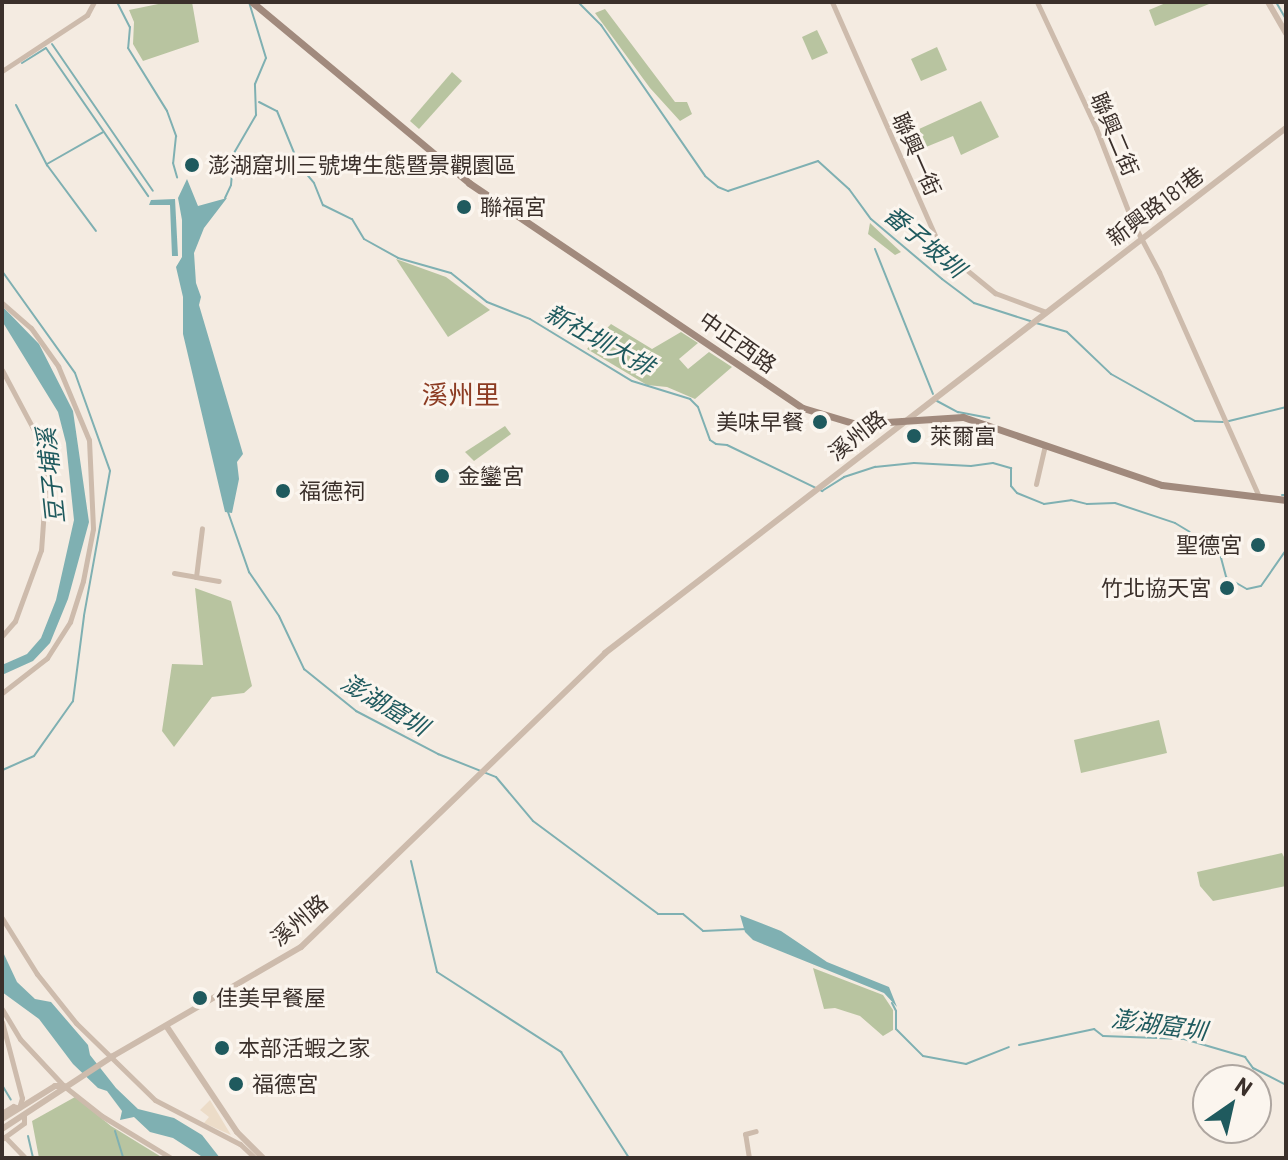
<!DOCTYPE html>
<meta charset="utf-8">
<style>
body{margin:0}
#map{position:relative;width:1288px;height:1160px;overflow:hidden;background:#f4ebe1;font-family:Barlow,"Noto Sans TC",sans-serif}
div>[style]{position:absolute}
.green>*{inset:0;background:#b8c4a0}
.plaza>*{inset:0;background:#ecdcc8}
.water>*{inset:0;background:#7fb0b2}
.stream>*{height:2px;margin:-1px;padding:0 1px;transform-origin:1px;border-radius:1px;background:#7fb0b2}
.minor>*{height:5px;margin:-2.5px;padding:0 2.5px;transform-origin:2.5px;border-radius:2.5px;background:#cdbbac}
.tertiary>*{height:6px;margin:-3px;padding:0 3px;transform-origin:3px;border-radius:3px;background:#cdbbac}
.secondary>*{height:7px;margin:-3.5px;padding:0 3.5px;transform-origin:3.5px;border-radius:3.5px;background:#a18a7d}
.dots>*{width:22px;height:22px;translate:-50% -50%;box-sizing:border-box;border:4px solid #fbf5ee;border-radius:50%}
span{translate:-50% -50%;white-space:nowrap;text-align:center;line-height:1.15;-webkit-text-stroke:6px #fbf5ee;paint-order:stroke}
.street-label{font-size:22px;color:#3b302b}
.poi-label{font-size:22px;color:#3b302b}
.left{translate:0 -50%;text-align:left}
.right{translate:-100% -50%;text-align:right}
.water-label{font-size:24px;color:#1f5a5e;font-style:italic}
.quarter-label{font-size:26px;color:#8c3b22}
.frame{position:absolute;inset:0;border:4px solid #3b302b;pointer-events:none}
.north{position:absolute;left:1192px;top:1064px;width:80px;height:80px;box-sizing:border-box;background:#fbf5ee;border:2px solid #aea6a0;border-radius:50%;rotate:34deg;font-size:22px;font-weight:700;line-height:32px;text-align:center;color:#3b302b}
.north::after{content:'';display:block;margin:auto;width:28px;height:36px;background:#1f5a5e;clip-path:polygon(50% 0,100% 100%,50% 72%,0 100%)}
</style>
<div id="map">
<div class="green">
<i style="clip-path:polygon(168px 2px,192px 2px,199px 42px,143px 61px,133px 44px,134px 22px,129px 10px)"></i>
<i style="clip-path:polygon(1168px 2px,1214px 2px,1155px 26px,1149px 10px)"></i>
<i style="clip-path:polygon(605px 9px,675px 102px,687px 102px,692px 114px,680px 121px,650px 88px,595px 13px)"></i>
<i style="clip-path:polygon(817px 30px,828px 53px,812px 60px,802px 37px)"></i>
<i style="clip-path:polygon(937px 47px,947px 70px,921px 81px,911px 59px)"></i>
<i style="clip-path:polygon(452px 72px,462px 81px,419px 129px,410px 121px)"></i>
<i style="clip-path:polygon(981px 101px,999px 137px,961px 155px,953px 136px,926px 147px,919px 129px)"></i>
<i style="clip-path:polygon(870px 223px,901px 252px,895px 255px,868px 234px)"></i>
<i style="clip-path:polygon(396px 259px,446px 277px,490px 310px,448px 337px)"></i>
<i style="clip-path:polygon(611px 324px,652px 349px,681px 332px,698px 343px,679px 359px,688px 369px,709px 352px,732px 367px,695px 399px,667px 387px,647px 385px,587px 349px)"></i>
<i style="clip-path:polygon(505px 426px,511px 434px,474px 461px,465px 452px)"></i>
<i style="clip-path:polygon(195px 588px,231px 601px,252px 686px,244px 693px,212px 697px,174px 747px,162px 731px,172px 664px,203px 665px)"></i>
<i style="clip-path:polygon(1159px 720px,1167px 753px,1081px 773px,1074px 740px)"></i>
<i style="clip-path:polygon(1282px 853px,1286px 861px,1286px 886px,1213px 901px,1200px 886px,1197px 872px)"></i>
<i style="clip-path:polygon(813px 968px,883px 995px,893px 1010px,893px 1030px,883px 1036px,860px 1016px,835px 1008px,824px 1009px)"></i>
<i style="clip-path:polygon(75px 1097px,111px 1126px,163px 1158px,39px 1158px,32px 1121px)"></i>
</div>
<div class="plaza">
<i style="clip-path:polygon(210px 1100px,231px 1135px,204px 1123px,209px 1117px,200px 1110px)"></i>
</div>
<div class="water">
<i style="clip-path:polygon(187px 179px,198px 206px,227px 198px,204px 228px,194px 253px,196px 283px,201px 297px,199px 305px,243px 454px,237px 462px,239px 479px,232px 513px,225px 512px,183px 334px,183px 297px,176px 267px,182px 257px,182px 220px,178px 198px)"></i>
<i style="clip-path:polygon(175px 199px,178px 256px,172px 256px,170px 205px,149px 205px,151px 200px)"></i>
<i style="clip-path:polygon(2px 306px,39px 344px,73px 411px,89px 522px,68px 599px,50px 643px,33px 661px,2px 675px,2px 665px,27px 654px,41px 638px,56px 600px,74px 520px,66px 443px,58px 412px,2px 321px)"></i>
<i style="clip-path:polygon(740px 915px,781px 931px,827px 962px,889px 987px,897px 1007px,884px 993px,753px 940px,745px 932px)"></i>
<i style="clip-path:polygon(2px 950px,17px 982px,35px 999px,51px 1002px,88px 1045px,90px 1055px,116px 1088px,138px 1109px,174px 1118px,202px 1135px,220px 1158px,204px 1158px,173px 1138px,150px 1132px,134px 1117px,120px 1120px,122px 1111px,107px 1091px,98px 1088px,73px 1064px,39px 1019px,2px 992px)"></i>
</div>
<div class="stream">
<i style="left:89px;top:2px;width:1px;rotate:45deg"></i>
<i style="left:117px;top:2px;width:28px;rotate:63deg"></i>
<i style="left:130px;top:27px;width:21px;rotate:95deg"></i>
<i style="left:128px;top:48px;width:74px;rotate:58.2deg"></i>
<i style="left:167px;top:111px;width:27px;rotate:70deg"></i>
<i style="left:176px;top:136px;width:27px;rotate:96deg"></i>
<i style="left:173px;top:163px;width:15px;rotate:74deg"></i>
<i style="left:578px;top:2px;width:33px;rotate:45deg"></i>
<i style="left:601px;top:25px;width:183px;rotate:55.4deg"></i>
<i style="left:705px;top:176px;width:17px;rotate:40deg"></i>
<i style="left:718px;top:187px;width:11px;rotate:22deg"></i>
<i style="left:728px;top:191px;width:95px;rotate:-18.4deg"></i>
<i style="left:818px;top:161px;width:42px;rotate:42.1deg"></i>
<i style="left:849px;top:189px;width:37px;rotate:54deg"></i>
<i style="left:871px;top:219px;width:93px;rotate:40.2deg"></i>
<i style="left:942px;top:279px;width:40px;rotate:37deg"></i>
<i style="left:974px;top:303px;width:59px;rotate:17.8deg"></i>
<i style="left:1276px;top:2px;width:20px;rotate:60deg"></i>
<i style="left:52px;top:44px;width:178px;rotate:55.5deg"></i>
<i style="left:22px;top:63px;width:28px;rotate:-32deg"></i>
<i style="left:46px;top:48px;width:180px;rotate:55.4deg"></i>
<i style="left:259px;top:102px;width:20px;rotate:27deg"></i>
<i style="left:277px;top:111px;width:58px;rotate:67.8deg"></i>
<i style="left:299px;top:165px;width:23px;rotate:50deg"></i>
<i style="left:314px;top:183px;width:24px;rotate:68deg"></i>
<i style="left:323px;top:205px;width:32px;rotate:26deg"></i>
<i style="left:352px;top:219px;width:23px;rotate:59deg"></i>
<i style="left:364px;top:239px;width:39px;rotate:29deg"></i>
<i style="left:398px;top:258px;width:55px;rotate:15.8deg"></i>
<i style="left:451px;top:273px;width:46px;rotate:38.9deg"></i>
<i style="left:487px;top:302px;width:46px;rotate:21.6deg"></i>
<i style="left:530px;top:319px;width:119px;rotate:31.3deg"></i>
<i style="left:632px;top:381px;width:61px;rotate:17.2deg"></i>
<i style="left:690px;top:399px;width:11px;rotate:45deg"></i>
<i style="left:698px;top:407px;width:35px;rotate:70deg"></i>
<i style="left:710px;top:440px;width:7px;rotate:34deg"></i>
<i style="left:716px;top:444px;width:11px;rotate:5deg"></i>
<i style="left:727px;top:445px;width:106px;rotate:25.8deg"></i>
<i style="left:822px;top:491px;width:26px;rotate:-32deg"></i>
<i style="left:844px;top:477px;width:33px;rotate:-18deg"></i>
<i style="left:875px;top:467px;width:39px;rotate:-6deg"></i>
<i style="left:914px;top:463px;width:57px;rotate:3deg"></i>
<i style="left:971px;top:466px;width:22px;rotate:-8deg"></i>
<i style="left:993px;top:463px;width:19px;rotate:16deg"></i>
<i style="left:1011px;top:468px;width:18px;rotate:90deg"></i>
<i style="left:1011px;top:486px;width:9px;rotate:49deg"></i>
<i style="left:1017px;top:493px;width:29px;rotate:22deg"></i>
<i style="left:1044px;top:504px;width:27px;rotate:-8deg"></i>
<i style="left:1071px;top:500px;width:16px;rotate:14deg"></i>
<i style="left:1087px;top:504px;width:28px;rotate:-2deg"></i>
<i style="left:1115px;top:503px;width:63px;rotate:18.4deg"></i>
<i style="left:1175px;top:523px;width:17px;rotate:31deg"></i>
<i style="left:16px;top:105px;width:68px;rotate:62.7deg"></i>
<i style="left:47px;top:165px;width:82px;rotate:53.4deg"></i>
<i style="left:47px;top:164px;width:64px;rotate:-29.7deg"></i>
<i style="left:225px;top:198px;width:14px;rotate:-65deg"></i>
<i style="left:231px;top:185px;width:32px;rotate:-85deg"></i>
<i style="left:234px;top:153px;width:44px;rotate:-59.9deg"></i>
<i style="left:256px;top:115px;width:31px;rotate:-92deg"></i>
<i style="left:255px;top:84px;width:28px;rotate:-67deg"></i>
<i style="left:266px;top:58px;width:59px;rotate:-106.9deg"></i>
<i style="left:875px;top:249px;width:156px;rotate:68.2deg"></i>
<i style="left:2px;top:271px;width:125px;rotate:54.4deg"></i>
<i style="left:75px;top:373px;width:104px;rotate:70.3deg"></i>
<i style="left:110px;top:471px;width:147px;rotate:100.2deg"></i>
<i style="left:84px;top:616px;width:86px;rotate:97.4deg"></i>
<i style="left:73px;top:701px;width:67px;rotate:125.3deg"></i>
<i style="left:34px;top:756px;width:35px;rotate:156deg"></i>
<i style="left:1036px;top:323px;width:32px;rotate:16deg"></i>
<i style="left:1067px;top:332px;width:61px;rotate:43.7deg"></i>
<i style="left:1111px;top:374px;width:96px;rotate:29.2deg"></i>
<i style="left:1195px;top:421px;width:28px;rotate:2deg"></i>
<i style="left:937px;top:401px;width:24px;rotate:28deg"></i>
<i style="left:958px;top:412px;width:32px;rotate:11deg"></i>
<i style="left:1229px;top:421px;width:59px;rotate:-13.8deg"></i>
<i style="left:1282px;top:495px;width:4px"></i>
<i style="left:228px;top:512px;width:64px;rotate:70.7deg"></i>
<i style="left:249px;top:572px;width:53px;rotate:55.7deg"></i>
<i style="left:279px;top:616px;width:59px;rotate:64.7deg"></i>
<i style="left:304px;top:669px;width:67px;rotate:38.9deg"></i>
<i style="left:356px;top:711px;width:93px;rotate:27.7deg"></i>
<i style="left:438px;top:754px;width:62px;rotate:21.6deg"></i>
<i style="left:496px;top:777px;width:57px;rotate:49.9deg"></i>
<i style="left:533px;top:821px;width:156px;rotate:36.6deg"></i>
<i style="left:658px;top:914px;width:25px"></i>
<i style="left:683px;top:914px;width:26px;rotate:40deg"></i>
<i style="left:703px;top:931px;width:44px;rotate:-2.6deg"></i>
<i style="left:1201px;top:541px;width:23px;rotate:34deg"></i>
<i style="left:1220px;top:554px;width:24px;rotate:75deg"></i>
<i style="left:1226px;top:577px;width:24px;rotate:30deg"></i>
<i style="left:1247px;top:589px;width:14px;rotate:-12deg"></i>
<i style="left:1261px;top:586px;width:44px;rotate:-55.2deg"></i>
<i style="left:411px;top:861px;width:114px;rotate:76.8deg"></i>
<i style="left:437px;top:972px;width:148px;rotate:32.8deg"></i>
<i style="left:561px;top:1052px;width:126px;rotate:57.3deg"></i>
<i style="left:892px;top:1003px;width:9px;rotate:63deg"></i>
<i style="left:896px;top:1011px;width:18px;rotate:90deg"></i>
<i style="left:896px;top:1029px;width:38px;rotate:45deg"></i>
<i style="left:923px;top:1056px;width:44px;rotate:10.5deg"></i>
<i style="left:966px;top:1064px;width:46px;rotate:-21.6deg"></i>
<i style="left:1019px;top:1045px;width:77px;rotate:-12deg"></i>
<i style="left:1094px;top:1029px;width:11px;rotate:38deg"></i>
<i style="left:1103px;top:1036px;width:81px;rotate:2.1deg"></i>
<i style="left:1184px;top:1039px;width:64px;rotate:16.4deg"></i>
<i style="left:1245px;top:1057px;width:14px;rotate:54deg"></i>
<i style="left:1253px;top:1068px;width:37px;rotate:27deg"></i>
<i style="left:2px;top:1085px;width:17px;rotate:59deg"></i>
<i style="left:115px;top:1131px;width:28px;rotate:73deg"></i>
<i style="left:28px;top:1136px;width:23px;rotate:77deg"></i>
</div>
<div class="minor">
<i style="left:832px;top:2px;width:270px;rotate:66.2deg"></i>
<i style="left:941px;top:249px;width:70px;rotate:39.2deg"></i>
<i style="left:995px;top:293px;width:54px;rotate:20.4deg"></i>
<i style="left:1037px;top:2px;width:139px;rotate:64.9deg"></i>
<i style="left:1096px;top:128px;width:100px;rotate:68.8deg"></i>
<i style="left:1132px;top:221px;width:58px;rotate:62.1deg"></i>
<i style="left:1159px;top:272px;width:246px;rotate:66deg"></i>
<i style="left:2px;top:71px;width:102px;rotate:-33.4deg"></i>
<i style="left:87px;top:15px;width:15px;rotate:-62deg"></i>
<i style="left:2px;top:303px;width:38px;rotate:41deg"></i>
<i style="left:31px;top:328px;width:47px;rotate:54.6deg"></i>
<i style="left:58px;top:366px;width:80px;rotate:67.3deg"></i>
<i style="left:89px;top:440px;width:89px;rotate:87.4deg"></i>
<i style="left:93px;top:529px;width:53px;rotate:100.9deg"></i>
<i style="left:83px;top:581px;width:43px;rotate:107.6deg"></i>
<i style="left:70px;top:622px;width:43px;rotate:122.6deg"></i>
<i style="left:47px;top:658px;width:57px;rotate:142.1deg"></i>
<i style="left:2px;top:370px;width:70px;rotate:62deg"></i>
<i style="left:35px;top:432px;width:50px;rotate:77.3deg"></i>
<i style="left:46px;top:481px;width:69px;rotate:94.1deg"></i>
<i style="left:41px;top:550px;width:76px;rotate:110.1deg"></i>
<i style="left:15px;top:621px;width:20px;rotate:131deg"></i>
<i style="left:1036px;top:484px;width:40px;rotate:-77deg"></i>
<i style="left:174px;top:573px;width:22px;rotate:10deg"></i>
<i style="left:196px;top:577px;width:49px;rotate:-83deg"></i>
<i style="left:196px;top:577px;width:23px;rotate:10deg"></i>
<i style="left:2px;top:918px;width:66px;rotate:58deg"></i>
<i style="left:37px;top:974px;width:63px;rotate:51.5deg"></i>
<i style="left:76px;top:1023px;width:110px;rotate:44.3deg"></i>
<i style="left:155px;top:1100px;width:96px;rotate:27.4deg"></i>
<i style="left:240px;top:1144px;width:21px;rotate:43deg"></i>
<i style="left:2px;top:1009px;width:35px;rotate:59deg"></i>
<i style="left:20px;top:1039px;width:64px;rotate:46.9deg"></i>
<i style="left:64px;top:1086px;width:48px;rotate:38.3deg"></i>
<i style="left:102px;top:1116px;width:81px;rotate:31.3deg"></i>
<i style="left:2px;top:1022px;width:79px;rotate:75.3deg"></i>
<i style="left:22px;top:1098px;width:10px;rotate:107deg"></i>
<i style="left:19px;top:1108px;width:6px;rotate:-162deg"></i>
<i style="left:13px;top:1106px;width:13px;rotate:148deg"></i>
<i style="left:5px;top:1137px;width:29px;rotate:46deg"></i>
<i style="left:2px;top:1139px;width:27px;rotate:-36deg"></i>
<i style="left:24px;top:1123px;width:9px;rotate:-90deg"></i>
<i style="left:749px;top:1158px;width:24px;rotate:-99deg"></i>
<i style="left:745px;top:1134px;width:11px;rotate:-15deg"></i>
</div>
<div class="tertiary">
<i style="left:1268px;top:2px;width:36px;rotate:60deg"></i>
<i style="left:167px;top:1027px;width:126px;rotate:56.3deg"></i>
<i style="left:237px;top:1132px;width:37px;rotate:45deg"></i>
<i style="left:2px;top:1119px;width:62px;rotate:-31.9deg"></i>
<i style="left:55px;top:1086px;width:9px"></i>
<i style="left:2px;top:1129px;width:133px;rotate:-33.3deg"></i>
<i style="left:113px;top:1056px;width:217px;rotate:-30.1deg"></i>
<i style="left:301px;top:947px;width:423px;rotate:-44deg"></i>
<i style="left:605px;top:653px;width:860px;rotate:-37.63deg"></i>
</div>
<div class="secondary">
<i style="left:252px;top:2px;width:283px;rotate:39.8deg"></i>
<i style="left:469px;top:183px;width:403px;rotate:34deg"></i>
<i style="left:803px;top:408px;width:55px;rotate:16.8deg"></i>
<i style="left:856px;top:424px;width:107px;rotate:-3.7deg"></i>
<i style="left:963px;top:417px;width:210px;rotate:18.9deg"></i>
<i style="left:1162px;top:485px;width:125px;rotate:6.9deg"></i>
</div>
<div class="dots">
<i style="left:192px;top:165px;background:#1f5a5e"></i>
<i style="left:464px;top:207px;background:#1f5a5e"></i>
<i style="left:820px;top:422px;background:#1f5a5e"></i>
<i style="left:914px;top:436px;background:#1f5a5e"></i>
<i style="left:442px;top:476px;background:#1f5a5e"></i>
<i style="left:283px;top:491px;background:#1f5a5e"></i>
<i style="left:1258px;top:545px;background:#1f5a5e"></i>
<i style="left:1227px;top:588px;background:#1f5a5e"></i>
<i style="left:200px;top:998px;background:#1f5a5e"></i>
<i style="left:222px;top:1048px;background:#1f5a5e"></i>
<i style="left:236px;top:1084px;background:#1f5a5e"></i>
</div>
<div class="street-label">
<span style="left:1115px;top:134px;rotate:67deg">聯興二街</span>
<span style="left:917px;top:154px;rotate:66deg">聯興一街</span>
<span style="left:1155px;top:206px;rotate:-37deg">新興路181巷</span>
<span style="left:738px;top:342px;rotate:35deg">中正西路</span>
<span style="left:857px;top:435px;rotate:-38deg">溪州路</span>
<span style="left:299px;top:920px;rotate:-40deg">溪州路</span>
</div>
<div class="poi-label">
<span class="left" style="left:208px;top:165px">澎湖窟圳三號埤生態暨景觀園區</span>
<span class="left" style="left:480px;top:207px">聯福宮</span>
<span class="right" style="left:804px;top:422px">美味早餐</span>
<span class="left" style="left:930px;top:436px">萊爾富</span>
<span class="left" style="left:458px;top:476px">金鑾宮</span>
<span class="left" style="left:299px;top:491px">福德祠</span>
<span class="right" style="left:1242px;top:545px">聖德宮</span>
<span class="right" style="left:1211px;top:588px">竹北協天宮</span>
<span class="left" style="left:216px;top:998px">佳美早餐屋</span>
<span class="left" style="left:238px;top:1048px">本部活蝦之家</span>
<span class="left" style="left:252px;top:1084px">福德宮</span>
</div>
<div class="water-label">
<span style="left:925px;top:241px;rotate:40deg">番子坡圳</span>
<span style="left:600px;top:339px;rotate:29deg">新社圳大排</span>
<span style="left:50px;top:476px;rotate:-96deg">豆子埔溪</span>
<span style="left:385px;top:704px;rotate:31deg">澎湖窟圳</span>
<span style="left:1159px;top:1024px;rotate:8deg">澎湖窟圳</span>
</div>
<div class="quarter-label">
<span style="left:461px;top:394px">溪州里</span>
</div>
<div class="frame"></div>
<div class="north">N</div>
</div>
